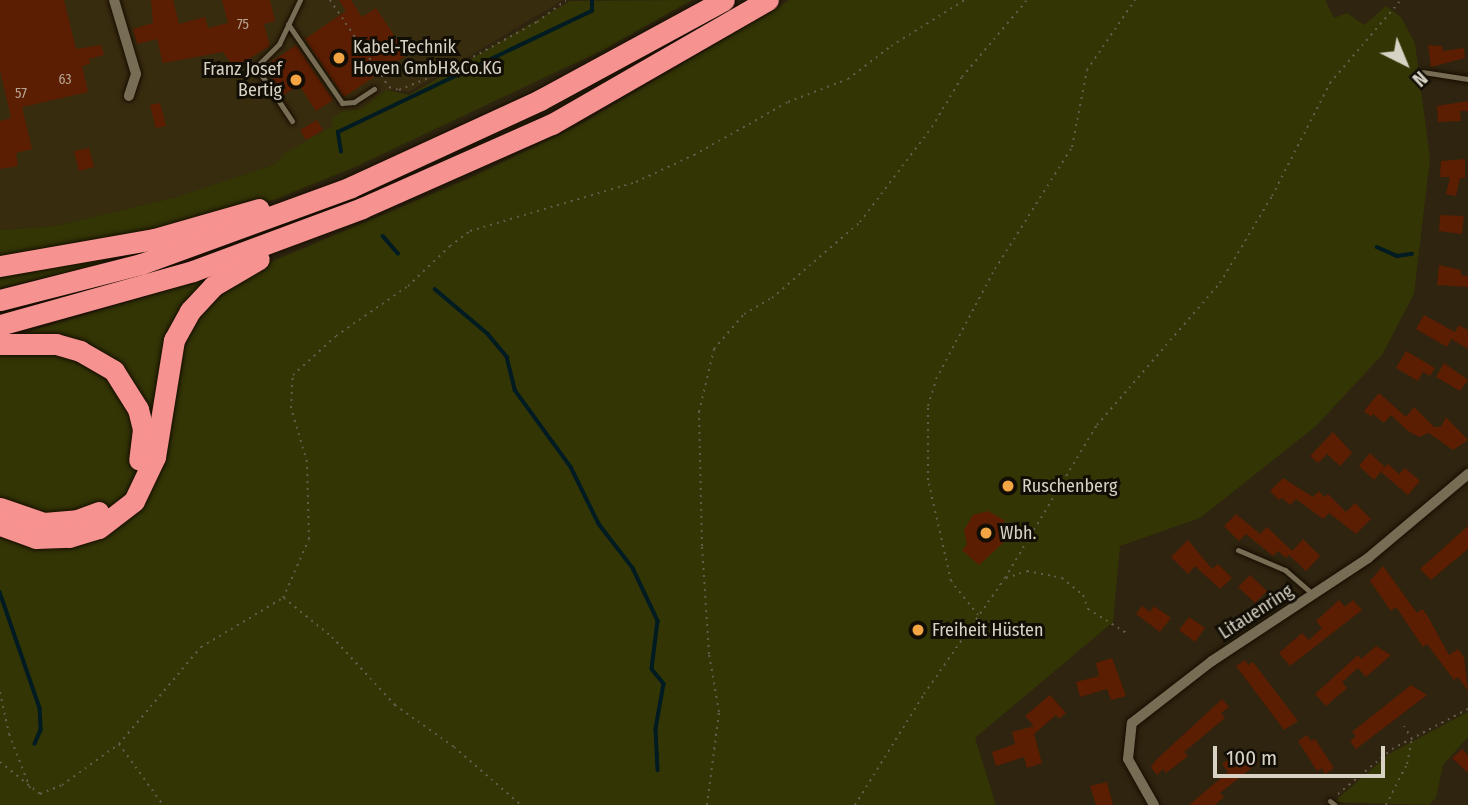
<!DOCTYPE html>
<meta charset="utf-8">
<style>
body{margin:0}
#map{position:relative;width:1468px;height:805px;overflow:hidden;background:#2e240f;font-family:"Fira Sans Condensed",sans-serif}
div>[style]{position:absolute}
.built>*{inset:0;background:#382c0f}
.green>*{inset:0;background:#333505}
.stream>*{height:3.5px;margin:-1.75px;padding:0 1.75px;transform-origin:1.75px;border-radius:1.75px;background:#001b21}
.building>*{inset:0;background:#5b1e02}
.path>*{height:2px;margin-top:-1px;transform-origin:0;background:repeating-linear-gradient(90deg,#645b49 0 2px,transparent 0 7px)}
.roads{filter:drop-shadow(0 0 2px #160d00) drop-shadow(0 0 2px #160d00)}
.lane>*{height:5px;margin:-2.5px;padding:0 2.5px;transform-origin:2.5px;border-radius:2.5px;background:#776c54}
.street>*{height:10px;margin:-5px;padding:0 5px;transform-origin:5px;border-radius:5px;background:#776c54}
.highway>*{height:21px;margin:-10.5px;padding:0 10.5px;transform-origin:10.5px;border-radius:10.5px;background:#f69290}
.dots>*{width:19px;height:19px;translate:-50% -50%;box-sizing:border-box;border:4px solid #120e06;border-radius:50%}
span{translate:-50% -50%;white-space:nowrap;text-align:center;line-height:1.15;-webkit-text-stroke:6px #120e06;paint-order:stroke}
.number-label{font-size:14px;color:#b9a594}
.number-label span{-webkit-text-stroke-width:0}
.poi-label{font-size:18px;color:#d8d2c5}
.left{translate:0 -50%;text-align:left}
.right{translate:-100% -50%;text-align:right}
.street-label{font-size:18px;color:#d8d2c5}
.north{position:absolute;left:1370px;top:28px;width:70px;height:70px;-webkit-text-stroke:5px #120e06;paint-order:stroke;rotate:137deg;font-size:19px;font-weight:700;line-height:28px;text-align:center;color:#d8d2c5}
.north::after{content:'';display:block;margin:auto;width:24px;height:32px;background:#d8d2c5;clip-path:polygon(50% 0,100% 100%,50% 72%,0 100%)}
.scale{position:absolute;left:1213px;top:746px;width:172px;height:32px;box-sizing:border-box;border:4px solid #d8d2c5;border-top:0;padding-left:9px;font-size:21px;line-height:24px;white-space:nowrap;color:#d8d2c5;-webkit-text-stroke:5px #120e06;paint-order:stroke}
</style>
<div id="map">
<div class="built">
<i style="clip-path:polygon(0 0,563px 0,409px 92px,392px 89px,361px 109px,349px 110px,334px 126px,276px 164px,173px 198px,55px 226px,0 230px)"></i>
</div>
<div class="green">
<i style="clip-path:polygon(692px 0,605px 49px,355px 167px,276px 199px,162px 229px,0 257px,0 230px,55px 226px,173px 198px,276px 164px,285px 153px,333px 126px,331px 120px,342px 111px,361px 109px,387px 90px,409px 95px,570px 1px)"></i>
<i style="clip-path:polygon(790px 0,1325px 0,1334px 18px,1347px 13px,1364px 25px,1386px 6px,1401px 17px,1415px 43px,1430px 159px,1414px 294px,1382px 355px,1316px 426px,1200px 518px,1120px 546px,1113px 622px,975px 738px,996px 805px,0 805px,0 353px,20px 334px,203px 280px,217px 292px,254px 269px,470px 178px,581px 124px)"></i>
<i style="clip-path:polygon(102px 258px,103px 264px,0 288px,0 275px)"></i>
<i style="clip-path:polygon(1468px 712px,1468px 737px,1443px 765px,1436px 797px,1429px 805px,1334px 802px,1389px 754px)"></i>
</div>
<div class="stream">
<i style="left:341px;top:152px;width:20px;rotate:-99deg"></i>
<i style="left:338px;top:132px;width:281px;rotate:-25.5deg"></i>
<i style="left:592px;top:11px;width:11px;rotate:-90deg"></i>
<i style="left:383px;top:236px;width:23px;rotate:49deg"></i>
<i style="left:1377px;top:247px;width:22px;rotate:24deg"></i>
<i style="left:1397px;top:256px;width:15px;rotate:-8deg"></i>
<i style="left:435px;top:289px;width:70px;rotate:40.3deg"></i>
<i style="left:488px;top:334px;width:30px;rotate:50deg"></i>
<i style="left:507px;top:357px;width:34px;rotate:76deg"></i>
<i style="left:515px;top:390px;width:95px;rotate:54deg"></i>
<i style="left:571px;top:467px;width:64px;rotate:63.8deg"></i>
<i style="left:599px;top:524px;width:56px;rotate:52.3deg"></i>
<i style="left:633px;top:568px;width:59px;rotate:64.7deg"></i>
<i style="left:658px;top:621px;width:48px;rotate:97.1deg"></i>
<i style="left:652px;top:669px;width:19px;rotate:51deg"></i>
<i style="left:664px;top:684px;width:46px;rotate:100.1deg"></i>
<i style="left:656px;top:729px;width:41px;rotate:87.2deg"></i>
<i style="left:0;top:592px;width:123px;rotate:71deg"></i>
<i style="left:40px;top:708px;width:22px;rotate:87deg"></i>
<i style="left:41px;top:730px;width:15px;rotate:113deg"></i>
</div>
<div class="building">
<i style="clip-path:polygon(0 0,64px 0,76px 49px,101px 45px,104px 55px,89px 59px,90px 64px,82px 66px,88px 92px,22px 107px,32px 149px,16px 153px,18px 166px,0 169px,0 121px,11px 118px,0 70px)"></i>
<i style="clip-path:polygon(151px 0,173px 0,179px 24px,205px 17px,208px 28px,228px 23px,222px 0,270px 0,275px 21px,264px 24px,270px 46px,234px 68px,223px 52px,163px 63px,157px 39px,137px 44px,133px 29px,153px 23px)"></i>
<i style="clip-path:polygon(339px 0,351px 0,362px 17px,376px 8px,407px 55px,344px 97px,305px 39px,346px 11px)"></i>
<i style="clip-path:polygon(296px 45px,333px 100px,316px 111px,299px 85px,284px 95px,265px 66px)"></i>
<i style="clip-path:polygon(1428px 45px,1442px 46px,1443px 51px,1464px 48px,1465px 58px,1431px 67px)"></i>
<i style="clip-path:polygon(1468px 101px,1468px 111px,1460px 111px,1461px 121px,1438px 122px,1437px 106px)"></i>
<i style="clip-path:polygon(160px 103px,166px 126px,156px 128px,150px 105px)"></i>
<i style="clip-path:polygon(317px 120px,323px 130px,306px 140px,300px 130px)"></i>
<i style="clip-path:polygon(89px 148px,94px 167px,79px 171px,74px 151px)"></i>
<i style="clip-path:polygon(1465px 159px,1465px 178px,1460px 178px,1456px 196px,1446px 194px,1450px 177px,1440px 177px,1441px 161px)"></i>
<i style="clip-path:polygon(1440px 215px,1464px 216px,1462px 234px,1439px 231px)"></i>
<i style="clip-path:polygon(1439px 265px,1461px 270px,1461px 275px,1468px 276px,1468px 287px,1437px 285px)"></i>
<i style="clip-path:polygon(1424px 315px,1455px 332px,1459px 325px,1468px 330px,1468px 349px,1451px 339px,1447px 347px,1416px 329px)"></i>
<i style="clip-path:polygon(1406px 351px,1435px 368px,1430px 376px,1423px 372px,1418px 381px,1396px 368px)"></i>
<i style="clip-path:polygon(1444px 363px,1468px 380px,1460px 391px,1436px 377px)"></i>
<i style="clip-path:polygon(1379px 393px,1406px 417px,1414px 407px,1434px 427px,1441px 427px,1446px 417px,1468px 440px,1453px 450px,1429px 433px,1419px 437px,1408px 431px,1391px 415px,1384px 423px,1373px 414px,1371px 417px,1364px 411px)"></i>
<i style="clip-path:polygon(1333px 432px,1352px 453px,1340px 466px,1327px 454px,1318px 463px,1310px 456px)"></i>
<i style="clip-path:polygon(1370px 453px,1385px 467px,1374px 480px,1359px 466px)"></i>
<i style="clip-path:polygon(1388px 464px,1399px 474px,1405px 468px,1420px 481px,1408px 495px,1381px 472px)"></i>
<i style="clip-path:polygon(1283px 478px,1313px 497px,1319px 491px,1324px 497px,1328px 494px,1346px 512px,1355px 503px,1371px 519px,1356px 534px,1329px 513px,1323px 519px,1296px 499px,1290px 505px,1282px 498px,1279px 500px,1270px 491px)"></i>
<i style="clip-path:polygon(988px 511px,1004px 520px,1007px 539px,979px 565px,962px 550px,967px 545px,964px 530px,973px 515px)"></i>
<i style="clip-path:polygon(1236px 514px,1260px 534px,1267px 527px,1292px 551px,1303px 539px,1320px 556px,1306px 571px,1289px 555px,1286px 558px,1278px 551px,1273px 556px,1246px 534px,1239px 541px,1224px 526px)"></i>
<i style="clip-path:polygon(1468px 526px,1468px 549px,1431px 580px,1420px 569px)"></i>
<i style="clip-path:polygon(1188px 540px,1212px 569px,1218px 564px,1232px 578px,1220px 589px,1195px 566px,1188px 574px,1171px 557px)"></i>
<i style="clip-path:polygon(1383px 566px,1417px 613px,1422px 609px,1427px 615px,1449px 655px,1458px 649px,1464px 657px,1468px 691px,1458px 677px,1454px 680px,1427px 644px,1423px 647px,1396px 607px,1391px 611px,1370px 581px)"></i>
<i style="clip-path:polygon(1250px 575px,1267px 591px,1255px 603px,1238px 587px)"></i>
<i style="clip-path:polygon(1339px 600px,1345px 607px,1353px 600px,1362px 610px,1290px 666px,1279px 653px,1302px 633px,1309px 640px,1322px 628px,1316px 621px)"></i>
<i style="clip-path:polygon(1142px 606px,1150px 612px,1154px 606px,1171px 618px,1160px 632px,1136px 614px)"></i>
<i style="clip-path:polygon(1189px 617px,1205px 628px,1195px 642px,1179px 630px)"></i>
<i style="clip-path:polygon(1376px 646px,1391px 655px,1366px 677px,1358px 668px,1342px 682px,1347px 688px,1326px 706px,1315px 694px,1358px 655px,1361px 659px)"></i>
<i style="clip-path:polygon(1112px 658px,1126px 696px,1111px 700px,1107px 689px,1080px 697px,1076px 682px,1099px 676px,1096px 663px)"></i>
<i style="clip-path:polygon(1245px 660px,1248px 665px,1253px 662px,1298px 721px,1284px 730px,1236px 666px)"></i>
<i style="clip-path:polygon(1411px 685px,1427px 695px,1356px 749px,1350px 741px,1356px 736px,1352px 732px)"></i>
<i style="clip-path:polygon(1050px 695px,1066px 713px,1059px 719px,1056px 715px,1034px 734px,1042px 763px,1027px 768px,1024px 757px,996px 766px,992px 752px,1015px 744px,1012px 732px,1034px 726px,1025px 716px)"></i>
<i style="clip-path:polygon(1222px 699px,1229px 707px,1221px 713px,1225px 718px,1184px 752px,1188px 756px,1166px 773px,1163px 769px,1157px 775px,1151px 767px,1156px 760px)"></i>
<i style="clip-path:polygon(1307px 735px,1311px 741px,1315px 739px,1334px 768px,1325px 774px,1322px 768px,1317px 771px,1298px 741px)"></i>
<i style="clip-path:polygon(1250px 748px,1258px 763px,1220px 793px,1224px 797px,1215px 805px,1189px 805px,1228px 772px,1222px 764px,1229px 759px,1232px 763px)"></i>
<i style="clip-path:polygon(1462px 749px,1468px 755px,1468px 773px,1452px 758px)"></i>
<i style="clip-path:polygon(1107px 782px,1113px 805px,1096px 805px,1090px 786px)"></i>
</div>
<div class="path">
<i style="left:330px;top:0;width:105px;rotate:55.9deg"></i>
<i style="left:389px;top:87px;width:10px;rotate:17deg"></i>
<i style="left:399px;top:90px;width:61px;rotate:-22.3deg"></i>
<i style="left:455px;top:67px;width:94px;rotate:-28.8deg"></i>
<i style="left:537px;top:22px;width:36px;rotate:-37deg"></i>
<i style="left:1006px;top:578px;width:22px;rotate:-18deg"></i>
<i style="left:1027px;top:571px;width:36px;rotate:11deg"></i>
<i style="left:1062px;top:578px;width:27px;rotate:39deg"></i>
<i style="left:1083px;top:595px;width:15px;rotate:70deg"></i>
<i style="left:1088px;top:609px;width:47px;rotate:32deg"></i>
<i style="left:284px;top:598px;width:62px;rotate:39.1deg"></i>
<i style="left:332px;top:637px;width:93px;rotate:47.2deg"></i>
<i style="left:395px;top:705px;width:72px;rotate:35.4deg"></i>
<i style="left:454px;top:747px;width:89px;rotate:40.9deg"></i>
<i style="left:978px;top:615px;width:43px;rotate:-128.5deg"></i>
<i style="left:951px;top:581px;width:104px;rotate:-102.8deg"></i>
<i style="left:928px;top:480px;width:74px;rotate:-90deg"></i>
<i style="left:928px;top:406px;width:28px;rotate:-73deg"></i>
<i style="left:936px;top:379px;width:125px;rotate:-61.8deg"></i>
<i style="left:995px;top:269px;width:144px;rotate:-57.7deg"></i>
<i style="left:1072px;top:147px;width:78px;rotate:-79deg"></i>
<i style="left:1087px;top:70px;width:85px;rotate:-55.6deg"></i>
<i style="left:0;top:692px;width:43px;rotate:77.9deg"></i>
<i style="left:9px;top:734px;width:58px;rotate:68.7deg"></i>
<i style="left:119px;top:744px;width:75px;rotate:54.2deg"></i>
<i style="left:0;top:762px;width:51px;rotate:38.7deg"></i>
<i style="left:40px;top:794px;width:24px;rotate:-22deg"></i>
<i style="left:62px;top:785px;width:70px;rotate:-35.7deg"></i>
<i style="left:119px;top:744px;width:127px;rotate:-49.8deg"></i>
<i style="left:201px;top:647px;width:96px;rotate:-30.9deg"></i>
<i style="left:283px;top:598px;width:64px;rotate:-66.2deg"></i>
<i style="left:309px;top:539px;width:77px;rotate:-91.5deg"></i>
<i style="left:307px;top:462px;width:56px;rotate:-106.5deg"></i>
<i style="left:291px;top:408px;width:33px;rotate:-87deg"></i>
<i style="left:293px;top:375px;width:58px;rotate:-42.2deg"></i>
<i style="left:336px;top:336px;width:88px;rotate:-34.8deg"></i>
<i style="left:408px;top:286px;width:58px;rotate:-43.6deg"></i>
<i style="left:450px;top:246px;width:25px;rotate:-37deg"></i>
<i style="left:470px;top:231px;width:173px;rotate:-16.4deg"></i>
<i style="left:636px;top:182px;width:64px;rotate:-25deg"></i>
<i style="left:694px;top:155px;width:108px;rotate:-29.4deg"></i>
<i style="left:788px;top:102px;width:64px;rotate:-21deg"></i>
<i style="left:848px;top:79px;width:54px;rotate:-37.5deg"></i>
<i style="left:891px;top:46px;width:87px;rotate:-31.9deg"></i>
<i style="left:1338px;top:794px;width:70px;rotate:-39.8deg"></i>
<i style="left:1392px;top:749px;width:86px;rotate:-27.8deg"></i>
<i style="left:707px;top:805px;width:94px;rotate:-82.6deg"></i>
<i style="left:719px;top:712px;width:59px;rotate:-99.8deg"></i>
<i style="left:709px;top:654px;width:108px;rotate:-93.7deg"></i>
<i style="left:702px;top:546px;width:134px;rotate:-91.3deg"></i>
<i style="left:699px;top:412px;width:65px;rotate:-76.6deg"></i>
<i style="left:714px;top:349px;width:46px;rotate:-49.4deg"></i>
<i style="left:744px;top:314px;width:32px;rotate:-30deg"></i>
<i style="left:772px;top:298px;width:116px;rotate:-40.8deg"></i>
<i style="left:860px;top:222px;width:119px;rotate:-52.8deg"></i>
<i style="left:932px;top:127px;width:58px;rotate:-59deg"></i>
<i style="left:962px;top:77px;width:101px;rotate:-49.8deg"></i>
<i style="left:855px;top:805px;width:131px;rotate:-58.1deg"></i>
<i style="left:924px;top:694px;width:141px;rotate:-55.1deg"></i>
<i style="left:1005px;top:578px;width:179px;rotate:-59deg"></i>
<i style="left:1097px;top:425px;width:188px;rotate:-49.1deg"></i>
<i style="left:1220px;top:283px;width:101px;rotate:-59.1deg"></i>
<i style="left:1272px;top:196px;width:127px;rotate:-62.8deg"></i>
<i style="left:1330px;top:83px;width:109px;rotate:-49.5deg"></i>
<i style="left:1386px;top:805px;width:46px;rotate:-62.9deg"></i>
<i style="left:1407px;top:764px;width:25px;rotate:-79deg"></i>
<i style="left:1412px;top:739px;width:15px;rotate:-122deg"></i>
</div>
<div class="roads">
<div class="lane">
<i style="left:288px;top:24px;width:96px;rotate:55.6deg"></i>
<i style="left:342px;top:103px;width:12px;rotate:-5deg"></i>
<i style="left:354px;top:102px;width:24px;rotate:-33deg"></i>
<i style="left:1423px;top:72px;width:46px;rotate:8.8deg"></i>
<i style="left:292px;top:121px;width:65px;rotate:-123.7deg"></i>
<i style="left:256px;top:67px;width:33px;rotate:-45deg"></i>
<i style="left:279px;top:44px;width:49px;rotate:-64.5deg"></i>
<i style="left:1238px;top:550px;width:51px;rotate:23.1deg"></i>
<i style="left:1285px;top:570px;width:38px;rotate:41deg"></i>
<i style="left:1330px;top:801px;width:6px;rotate:39deg"></i>
</div>
<div class="street">
<i style="left:114px;top:0;width:77px;rotate:73.4deg"></i>
<i style="left:136px;top:74px;width:23px;rotate:108deg"></i>
<i style="left:1154px;top:805px;width:53px;rotate:-119.5deg"></i>
<i style="left:1128px;top:759px;width:36px;rotate:-84deg"></i>
<i style="left:1132px;top:723px;width:101px;rotate:-37.8deg"></i>
<i style="left:1212px;top:661px;width:187px;rotate:-33.4deg"></i>
<i style="left:1368px;top:558px;width:131px;rotate:-40deg"></i>
</div>
<div class="highway">
<i style="left:0;top:266px;width:156px;rotate:-9.9deg"></i>
<i style="left:154px;top:239px;width:109px;rotate:-15.9deg"></i>
<i style="left:0;top:300px;width:146px;rotate:-14.3deg"></i>
<i style="left:141px;top:264px;width:224px;rotate:-20.1deg"></i>
<i style="left:351px;top:187px;width:208px;rotate:-24.7deg"></i>
<i style="left:540px;top:100px;width:209px;rotate:-28.5deg"></i>
<i style="left:0;top:325px;width:200px;rotate:-15.6deg"></i>
<i style="left:193px;top:271px;width:180px;rotate:-20.4deg"></i>
<i style="left:362px;top:208px;width:208px;rotate:-23.9deg"></i>
<i style="left:552px;top:124px;width:249px;rotate:-29.9deg"></i>
<i style="left:0;top:344px;width:56px"></i>
<i style="left:56px;top:344px;width:25px;rotate:16deg"></i>
<i style="left:80px;top:351px;width:39px;rotate:30deg"></i>
<i style="left:114px;top:371px;width:45px;rotate:57.7deg"></i>
<i style="left:138px;top:409px;width:21px;rotate:76deg"></i>
<i style="left:143px;top:429px;width:31px;rotate:97deg"></i>
<i style="left:0;top:508px;width:46px;rotate:18.8deg"></i>
<i style="left:44px;top:523px;width:33px;rotate:-5deg"></i>
<i style="left:77px;top:520px;width:23px;rotate:-20deg"></i>
<i style="left:0;top:525px;width:38px;rotate:20deg"></i>
<i style="left:36px;top:538px;width:33px;rotate:-2deg"></i>
<i style="left:69px;top:537px;width:31px;rotate:-17deg"></i>
<i style="left:99px;top:528px;width:44px;rotate:-37.6deg"></i>
<i style="left:134px;top:501px;width:49px;rotate:-64.5deg"></i>
<i style="left:155px;top:457px;width:119px;rotate:-80.8deg"></i>
<i style="left:174px;top:340px;width:33px;rotate:-61deg"></i>
<i style="left:190px;top:311px;width:34px;rotate:-47deg"></i>
<i style="left:213px;top:286px;width:53px;rotate:-30.4deg"></i>
</div>
</div>
<div class="dots">
<i style="left:339px;top:58px;background:#f2a542"></i>
<i style="left:296px;top:80px;background:#f2a542"></i>
<i style="left:1008px;top:486px;background:#f2a542"></i>
<i style="left:986px;top:533px;background:#f2a542"></i>
<i style="left:918px;top:630px;background:#f2a542"></i>
</div>
<div class="number-label">
<span style="left:243px;top:25px">75</span>
<span style="left:65px;top:80px">63</span>
<span style="left:21px;top:94px">57</span>
</div>
<div class="poi-label">
<span class="left" style="left:353px;top:58px">Kabel-Technik<br>Hoven GmbH&amp;Co.KG</span>
<span class="right" style="left:282px;top:80px">Franz Josef<br>Bertig</span>
<span class="left" style="left:1022px;top:486px">Ruschenberg</span>
<span class="left" style="left:1000px;top:533px">Wbh.</span>
<span class="left" style="left:932px;top:630px">Freiheit Hüsten</span>
</div>
<div class="street-label">
<span style="left:1256px;top:612px;rotate:-33deg">Litauenring</span>
</div>
<div class="north">N</div>
<div class="scale">100 m</div>
</div>
